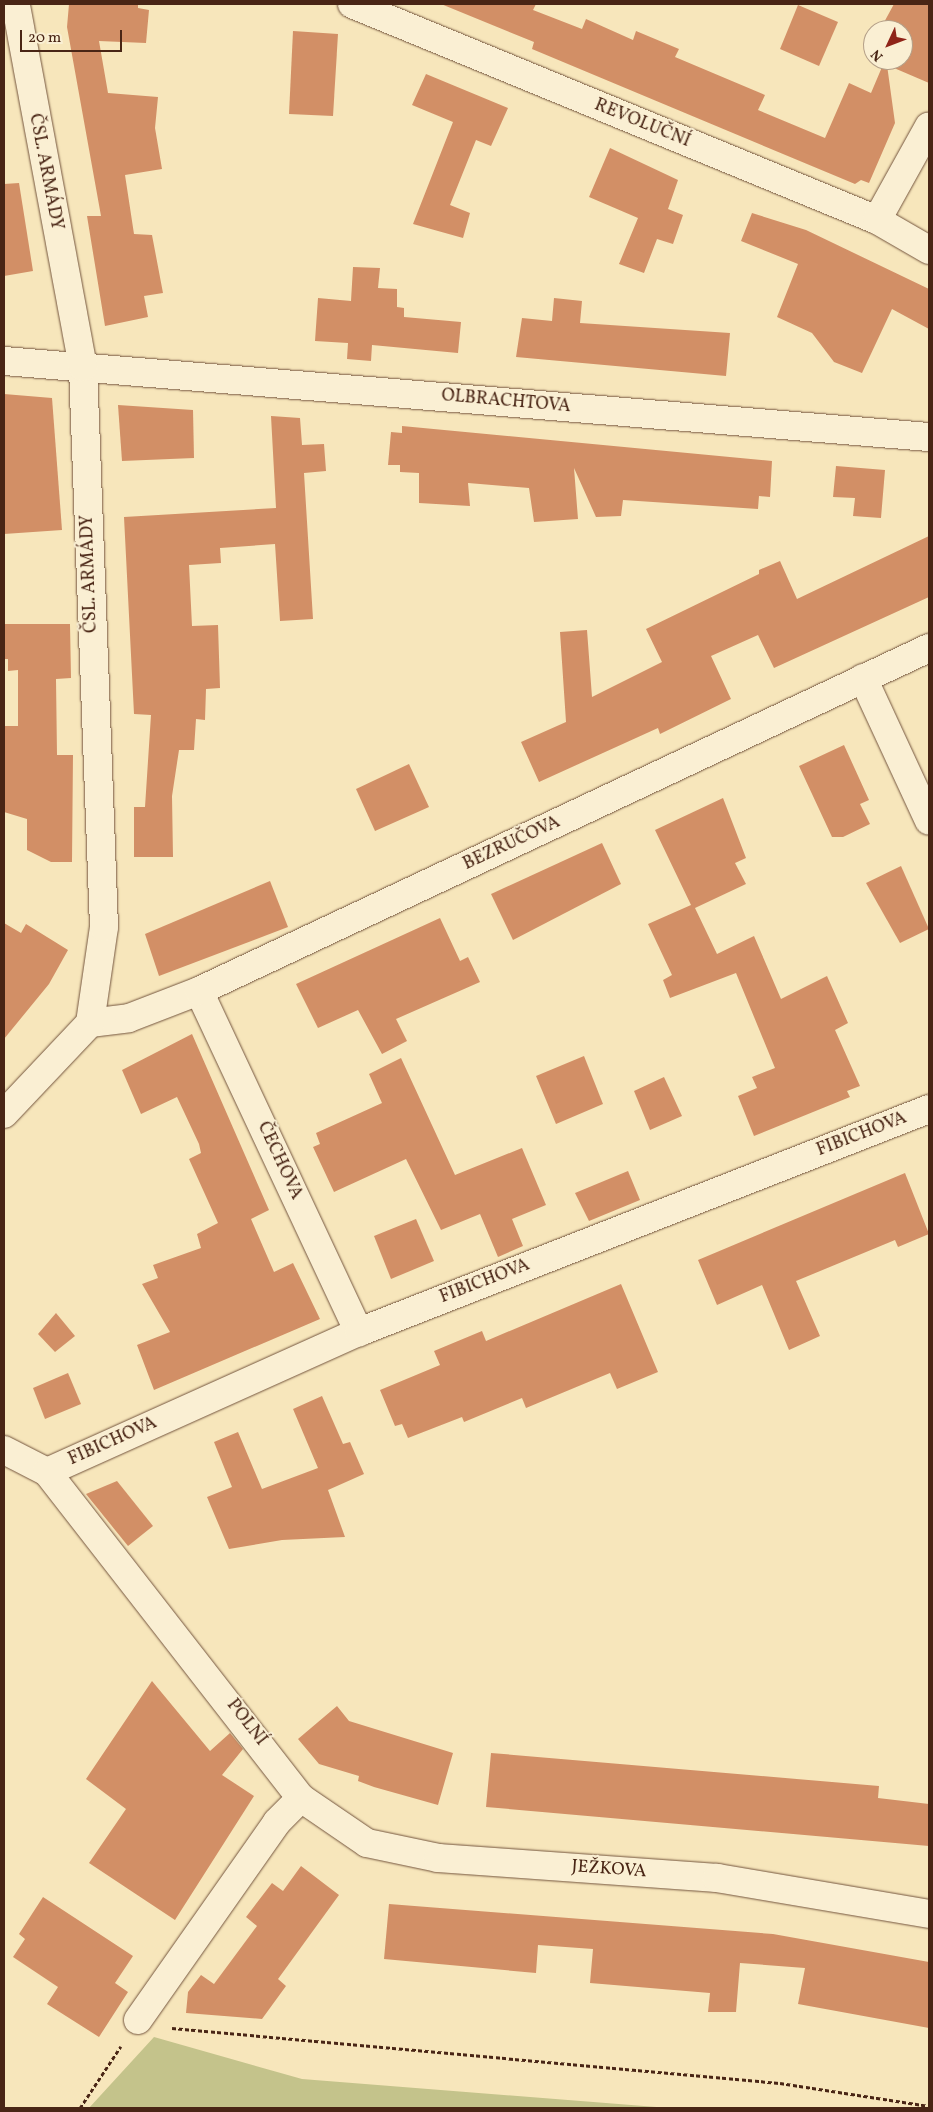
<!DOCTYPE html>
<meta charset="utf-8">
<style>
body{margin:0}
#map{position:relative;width:933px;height:2112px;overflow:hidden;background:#f7e6bb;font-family:Vollkorn,serif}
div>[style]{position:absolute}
.green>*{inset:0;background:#c4c38b}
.building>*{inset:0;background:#d28f66}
.path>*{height:3px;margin-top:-1.5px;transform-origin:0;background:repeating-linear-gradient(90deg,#492515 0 4px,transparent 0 6.5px)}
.roads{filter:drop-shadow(0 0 1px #74553e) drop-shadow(0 0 1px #74553e)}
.minor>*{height:28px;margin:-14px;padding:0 14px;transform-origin:14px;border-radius:14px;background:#faefd3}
span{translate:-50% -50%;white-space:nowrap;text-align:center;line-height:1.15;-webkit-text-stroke:4px #faefd3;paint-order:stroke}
.street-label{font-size:18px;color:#492515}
.frame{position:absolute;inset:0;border:5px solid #492515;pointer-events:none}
.north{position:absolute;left:863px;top:20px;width:50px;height:50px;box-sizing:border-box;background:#faefd3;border:1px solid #b39e87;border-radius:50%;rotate:227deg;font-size:14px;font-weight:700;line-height:20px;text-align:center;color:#492515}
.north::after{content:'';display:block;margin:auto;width:18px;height:22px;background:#8f2418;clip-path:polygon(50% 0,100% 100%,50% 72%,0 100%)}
.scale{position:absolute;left:20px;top:30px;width:102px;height:22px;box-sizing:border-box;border:2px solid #492515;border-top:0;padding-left:6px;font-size:15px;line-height:18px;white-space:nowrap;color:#492515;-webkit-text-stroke:4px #faefd3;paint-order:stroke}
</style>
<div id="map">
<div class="green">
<i style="clip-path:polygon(154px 2037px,302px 2079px,669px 2108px,89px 2108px)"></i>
</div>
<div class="building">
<i style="clip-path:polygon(69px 4px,138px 4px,138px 8px,149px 10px,146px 43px,99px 41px,108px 93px,158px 97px,155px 128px,162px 169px,125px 175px,134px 234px,152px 235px,163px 293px,144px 296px,148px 317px,105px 326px,87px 216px,101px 216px,67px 27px)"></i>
<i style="clip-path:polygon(441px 4px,536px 4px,533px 10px,582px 29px,586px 19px,633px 40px,636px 31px,679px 49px,675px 57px,765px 95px,758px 110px,825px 138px,849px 83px,871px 93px,885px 60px,903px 60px,903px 30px,882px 26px,894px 4px,929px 4px,929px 83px,887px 65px,895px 123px,869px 183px,861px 180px,855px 184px,532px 49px,534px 42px)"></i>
<i style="clip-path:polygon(798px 5px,838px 22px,819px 66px,780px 49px)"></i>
<i style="clip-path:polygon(293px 31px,338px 34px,333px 116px,289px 114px)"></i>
<i style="clip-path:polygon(426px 74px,508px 108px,491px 146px,476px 140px,450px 205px,470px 213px,463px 238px,413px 224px,453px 122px,412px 105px)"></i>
<i style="clip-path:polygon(610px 148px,678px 180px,668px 209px,683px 215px,673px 244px,657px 239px,644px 273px,619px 264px,638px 218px,589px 197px)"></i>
<i style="clip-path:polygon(19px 183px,33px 271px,4px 276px,4px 184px)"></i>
<i style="clip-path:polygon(752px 213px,806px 230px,929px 289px,929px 329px,892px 309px,862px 373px,834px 362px,812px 333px,777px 317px,798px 264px,741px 241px)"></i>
<i style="clip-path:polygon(353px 267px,380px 268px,378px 288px,397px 289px,397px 307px,404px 308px,404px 317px,461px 322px,458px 353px,372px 345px,371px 361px,347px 359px,348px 343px,315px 341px,318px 298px,351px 301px)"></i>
<i style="clip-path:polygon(554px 298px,582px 301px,580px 323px,730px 333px,726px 376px,516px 357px,522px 318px,552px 321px)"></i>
<i style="clip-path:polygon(4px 394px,52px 398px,62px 530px,4px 534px)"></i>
<i style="clip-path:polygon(118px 405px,193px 410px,194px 458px,122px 461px)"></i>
<i style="clip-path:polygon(271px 416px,300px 418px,302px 445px,324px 444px,326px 471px,304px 473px,313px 619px,280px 621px,275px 544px,220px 548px,221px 563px,189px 565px,192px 626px,218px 625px,220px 688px,206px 689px,205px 720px,196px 719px,194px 750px,179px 750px,172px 796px,173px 857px,134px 857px,134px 807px,145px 807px,151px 715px,134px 714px,124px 517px,276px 508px)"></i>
<i style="clip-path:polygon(402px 426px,772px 461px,770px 497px,759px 496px,758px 509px,623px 500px,621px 516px,596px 517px,574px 468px,578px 519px,534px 522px,529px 488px,468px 483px,470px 506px,419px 503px,419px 473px,400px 472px,400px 465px,388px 465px,391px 432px,402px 433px)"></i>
<i style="clip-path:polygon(836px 466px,885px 470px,881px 518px,853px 516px,855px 498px,833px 497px)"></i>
<i style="clip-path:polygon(929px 536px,929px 597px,774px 668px,758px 635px,711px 656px,731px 699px,660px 734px,658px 728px,539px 782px,521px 742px,566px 722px,560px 632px,587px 630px,592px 697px,662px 662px,646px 629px,759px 574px,759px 570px,780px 561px,797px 599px)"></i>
<i style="clip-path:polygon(4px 624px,70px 624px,71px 678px,56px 679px,57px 755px,73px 755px,72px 862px,51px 862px,27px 850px,27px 819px,4px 812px,4px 726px,18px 726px,18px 670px,8px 671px,8px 659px,4px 659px)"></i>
<i style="clip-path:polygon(844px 745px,869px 800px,860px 804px,870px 824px,843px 837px,832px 837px,799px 766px)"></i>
<i style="clip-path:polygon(409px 764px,429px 807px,375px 831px,356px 789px)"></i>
<i style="clip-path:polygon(723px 798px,746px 858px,735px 863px,746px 884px,695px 908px,717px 954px,754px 936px,781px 999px,827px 976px,848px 1023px,835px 1030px,860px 1086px,847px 1091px,850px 1097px,754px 1136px,738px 1096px,757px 1088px,752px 1077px,775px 1068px,736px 973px,670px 998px,663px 980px,672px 975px,648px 924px,691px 905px,655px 830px)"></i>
<i style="clip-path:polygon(602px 843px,621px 884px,513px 940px,491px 894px)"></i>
<i style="clip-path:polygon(901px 866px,929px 929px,900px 943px,866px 883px)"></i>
<i style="clip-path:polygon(270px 881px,288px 927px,159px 976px,145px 934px)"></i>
<i style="clip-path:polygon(440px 918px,460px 961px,468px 957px,480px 982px,396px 1019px,407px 1041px,382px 1054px,358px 1010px,318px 1028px,296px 984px)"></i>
<i style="clip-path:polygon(4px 923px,21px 933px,26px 924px,68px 950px,49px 984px,4px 1039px)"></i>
<i style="clip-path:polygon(192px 1034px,269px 1210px,251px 1219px,274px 1272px,293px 1263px,320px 1319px,154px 1390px,137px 1345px,170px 1332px,142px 1284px,158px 1278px,153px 1265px,201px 1248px,197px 1234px,218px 1223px,189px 1159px,201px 1153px,199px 1144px,177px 1097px,141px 1114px,122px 1070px)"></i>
<i style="clip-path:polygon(584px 1056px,603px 1104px,556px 1124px,536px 1076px)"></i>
<i style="clip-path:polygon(401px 1058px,455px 1175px,522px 1148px,546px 1205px,512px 1219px,523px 1246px,498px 1257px,480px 1214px,441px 1230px,406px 1159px,334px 1192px,313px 1147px,320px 1144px,316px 1133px,382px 1103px,369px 1074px)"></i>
<i style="clip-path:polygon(664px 1077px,682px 1116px,650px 1130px,634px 1091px)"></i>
<i style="clip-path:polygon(628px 1171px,640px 1200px,589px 1221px,575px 1193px)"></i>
<i style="clip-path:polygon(905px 1173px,929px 1234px,898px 1247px,895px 1240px,796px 1281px,820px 1336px,789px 1350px,762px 1285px,717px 1305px,698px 1260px)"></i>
<i style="clip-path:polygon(416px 1219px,434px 1261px,391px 1279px,374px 1236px)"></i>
<i style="clip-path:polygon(621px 1284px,658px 1372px,617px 1389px,610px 1373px,526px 1408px,522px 1398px,464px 1422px,462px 1417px,408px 1438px,402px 1424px,395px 1426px,380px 1390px,440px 1365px,434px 1351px,482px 1331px,486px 1341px)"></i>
<i style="clip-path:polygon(56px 1313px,75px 1336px,55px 1352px,38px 1334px)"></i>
<i style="clip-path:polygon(68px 1373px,81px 1404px,45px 1419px,33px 1388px)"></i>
<i style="clip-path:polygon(322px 1396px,343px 1444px,350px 1442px,364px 1474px,328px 1490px,345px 1537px,282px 1540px,229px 1549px,207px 1497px,232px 1487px,214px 1442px,238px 1432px,262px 1489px,318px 1468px,293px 1409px)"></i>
<i style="clip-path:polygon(117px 1481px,153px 1526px,128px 1546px,86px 1494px)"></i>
<i style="clip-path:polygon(152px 1681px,210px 1751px,230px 1733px,243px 1749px,222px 1775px,254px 1796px,175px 1920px,89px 1863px,126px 1809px,86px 1779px)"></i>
<i style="clip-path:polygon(337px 1706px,349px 1721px,453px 1753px,438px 1805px,374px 1787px,358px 1781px,359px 1776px,319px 1764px,298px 1739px)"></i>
<i style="clip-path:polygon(491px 1753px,879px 1786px,878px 1798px,929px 1804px,929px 1846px,486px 1807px)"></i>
<i style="clip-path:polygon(301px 1866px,339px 1895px,278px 1979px,286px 1986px,262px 2019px,186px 2013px,188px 1992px,201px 1975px,214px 1984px,257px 1926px,246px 1917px,272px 1883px,283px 1891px)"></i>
<i style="clip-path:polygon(43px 1897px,133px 1956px,115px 1983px,128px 1992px,99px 2037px,47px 2004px,58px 1987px,13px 1957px,25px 1939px,19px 1934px)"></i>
<i style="clip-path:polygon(389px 1904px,773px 1934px,929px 1962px,929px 2028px,798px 2004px,805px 1968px,740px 1963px,736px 2012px,708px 2012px,710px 1993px,590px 1983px,593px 1949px,538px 1945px,536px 1973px,384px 1959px)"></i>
</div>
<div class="path">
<i style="left:172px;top:2028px;width:610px;rotate:5.17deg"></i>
<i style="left:780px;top:2083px;width:151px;rotate:8.8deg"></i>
<i style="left:80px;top:2108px;width:74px;rotate:-56.5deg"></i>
</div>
<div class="roads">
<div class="minor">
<i style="left:352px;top:4px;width:568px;rotate:22.36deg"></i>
<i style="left:877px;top:220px;width:60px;rotate:30deg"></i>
<i style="left:877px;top:220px;width:107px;rotate:-61deg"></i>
<i style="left:4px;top:361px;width:928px;rotate:4.7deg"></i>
<i style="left:863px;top:678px;width:157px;rotate:65.2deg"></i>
<i style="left:199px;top:991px;width:377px;rotate:64.9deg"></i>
<i style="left:90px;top:1023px;width:39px;rotate:-7deg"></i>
<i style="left:129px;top:1018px;width:75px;rotate:-21.1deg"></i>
<i style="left:199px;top:991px;width:807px;rotate:-25.17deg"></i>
<i style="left:4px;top:1114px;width:125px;rotate:-46.6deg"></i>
<i style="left:90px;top:1023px;width:97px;rotate:-81.7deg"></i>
<i style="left:104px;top:927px;width:560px;rotate:-92.15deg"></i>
<i style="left:83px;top:367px;width:369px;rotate:-100.5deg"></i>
<i style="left:4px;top:1450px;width:48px;rotate:27.1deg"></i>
<i style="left:47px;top:1472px;width:413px;rotate:52.1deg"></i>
<i style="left:301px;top:1798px;width:80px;rotate:34.3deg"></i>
<i style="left:367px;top:1843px;width:73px;rotate:11.9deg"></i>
<i style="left:438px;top:1858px;width:280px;rotate:4.1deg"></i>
<i style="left:717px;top:1878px;width:215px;rotate:9.6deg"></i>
<i style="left:47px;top:1472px;width:342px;rotate:-24.2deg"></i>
<i style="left:359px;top:1332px;width:612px;rotate:-21.37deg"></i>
<i style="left:138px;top:2020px;width:242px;rotate:-54.9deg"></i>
<i style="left:277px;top:1822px;width:34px;rotate:-45deg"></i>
</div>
</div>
<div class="street-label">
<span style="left:642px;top:124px;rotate:22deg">REVOLUČNÍ</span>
<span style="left:45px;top:172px;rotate:79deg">ČSL. ARMÁDY</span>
<span style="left:506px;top:402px;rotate:5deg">OLBRACHTOVA</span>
<span style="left:90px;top:574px;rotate:-92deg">ČSL. ARMÁDY</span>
<span style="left:512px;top:844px;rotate:-25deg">BEZRUČOVA</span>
<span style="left:862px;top:1135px;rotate:-21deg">FIBICHOVA</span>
<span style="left:279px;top:1161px;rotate:65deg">ČECHOVA</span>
<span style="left:485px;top:1282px;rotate:-21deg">FIBICHOVA</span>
<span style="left:113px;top:1442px;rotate:-24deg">FIBICHOVA</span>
<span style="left:246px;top:1723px;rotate:52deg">POLNÍ</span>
<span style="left:609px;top:1870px;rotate:4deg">JEŽKOVA</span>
</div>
<div class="frame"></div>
<div class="north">N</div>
<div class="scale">20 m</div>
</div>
